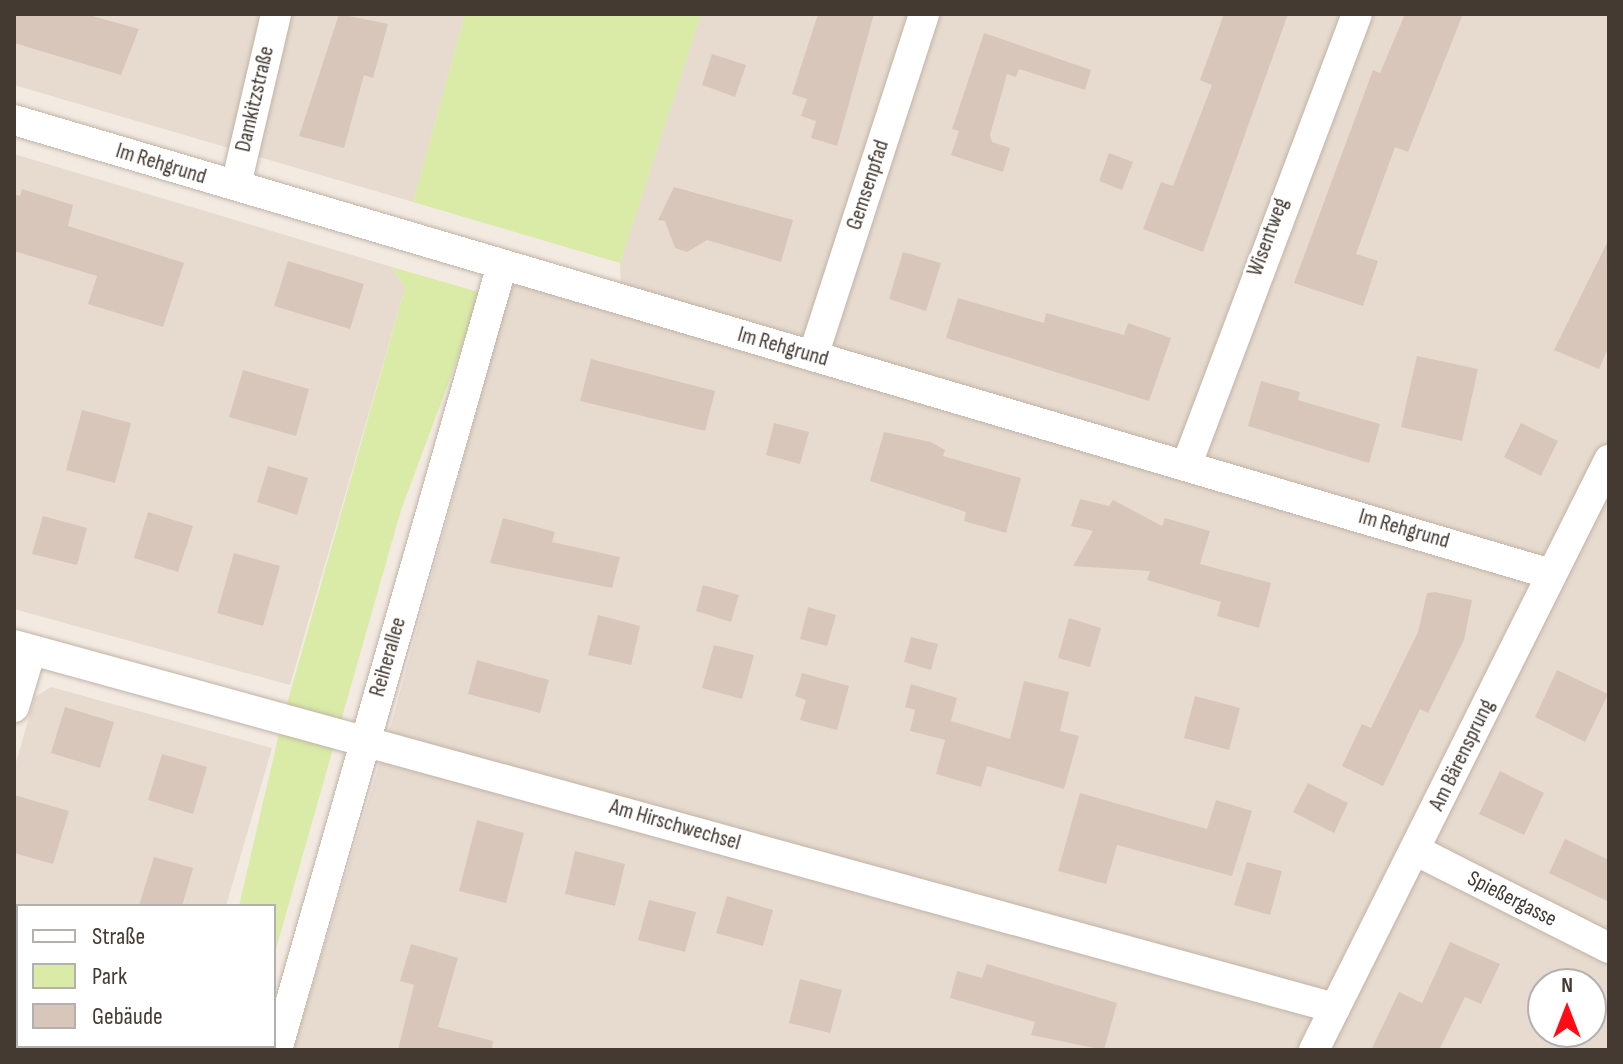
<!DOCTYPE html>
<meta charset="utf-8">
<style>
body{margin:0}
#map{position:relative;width:1623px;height:1064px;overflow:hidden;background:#f3eae2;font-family:"Sofia Sans Condensed",sans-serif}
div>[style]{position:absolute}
.residential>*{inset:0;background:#e7dbcf}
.green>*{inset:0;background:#d9eba7}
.building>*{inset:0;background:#d8c6ba}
.roads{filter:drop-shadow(0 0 2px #c1b3a7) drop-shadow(0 0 2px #c1b3a7)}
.minor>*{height:30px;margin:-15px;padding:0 15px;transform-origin:15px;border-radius:15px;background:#fff}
span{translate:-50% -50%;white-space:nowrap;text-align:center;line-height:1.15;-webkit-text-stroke:6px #fff;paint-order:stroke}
.street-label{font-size:22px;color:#443a32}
.frame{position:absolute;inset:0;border:16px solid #443a32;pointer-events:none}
.legend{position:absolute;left:16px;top:904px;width:260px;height:144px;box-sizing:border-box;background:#fff;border:2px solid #b4b0ad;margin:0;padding:10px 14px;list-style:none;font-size:24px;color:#443a32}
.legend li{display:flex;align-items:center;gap:16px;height:40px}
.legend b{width:40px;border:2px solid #b4b0ad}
.north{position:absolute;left:1527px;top:968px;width:80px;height:80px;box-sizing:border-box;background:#fff;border:2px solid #b4b0ad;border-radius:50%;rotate:0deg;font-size:22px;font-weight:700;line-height:32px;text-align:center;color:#443a32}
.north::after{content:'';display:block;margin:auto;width:28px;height:36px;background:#ff0c16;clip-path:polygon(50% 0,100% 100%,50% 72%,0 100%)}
</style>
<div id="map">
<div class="residential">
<i style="clip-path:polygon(14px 14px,465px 14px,413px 202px,14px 85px)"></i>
<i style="clip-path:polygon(evenodd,701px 14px,1609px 14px,1609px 1050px,293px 1050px,391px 725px,512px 281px,622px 313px,620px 263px,701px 14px,1543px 984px,1591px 984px,1591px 1032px,1543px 1032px,1543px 984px)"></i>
<i style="clip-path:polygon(14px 154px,392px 267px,405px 288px,290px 685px,14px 609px)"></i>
<i style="clip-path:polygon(51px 687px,272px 748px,226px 906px,18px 906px,18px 1046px,184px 1050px,14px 1050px,14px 769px,35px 697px)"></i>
</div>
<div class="green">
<i style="clip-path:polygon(465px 14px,701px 14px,620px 263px,413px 202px)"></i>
<i style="clip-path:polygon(392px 267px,482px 293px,401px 510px,274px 956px,274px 906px,239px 906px,281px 725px,405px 288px)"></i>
</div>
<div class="building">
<i style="clip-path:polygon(14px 14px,85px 14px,139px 29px,121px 75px,14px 43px)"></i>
<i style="clip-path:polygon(339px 14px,388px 24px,373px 78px,364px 75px,344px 148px,299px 136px)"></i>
<i style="clip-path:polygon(818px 14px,874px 14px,837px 146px,811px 138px,816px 121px,801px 116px,807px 99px,792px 94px)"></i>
<i style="clip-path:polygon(1224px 14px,1288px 14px,1203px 252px,1143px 229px,1161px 182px,1173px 186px,1212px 85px,1200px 80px)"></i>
<i style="clip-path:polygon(1405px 14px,1463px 14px,1408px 152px,1395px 147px,1356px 254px,1378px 261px,1363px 306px,1294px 283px,1373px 70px,1380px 73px)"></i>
<i style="clip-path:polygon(984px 33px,1091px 70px,1085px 90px,1019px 69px,1016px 77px,1007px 74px,990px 135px,992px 142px,1010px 148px,1003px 172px,951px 155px,959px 131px,952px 129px)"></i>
<i style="clip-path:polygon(712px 54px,746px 65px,735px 97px,702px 85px)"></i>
<i style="clip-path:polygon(1109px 153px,1133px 162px,1122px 190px,1099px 181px)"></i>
<i style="clip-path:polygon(674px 187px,793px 220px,781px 262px,707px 240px,687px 252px,675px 248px,665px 221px,658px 220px)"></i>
<i style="clip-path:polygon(22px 189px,73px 205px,68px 226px,184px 263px,163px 327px,88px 304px,97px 276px,14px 251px,14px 194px,20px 196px)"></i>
<i style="clip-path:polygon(1609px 239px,1609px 346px,1599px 369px,1554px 350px)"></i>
<i style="clip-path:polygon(903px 252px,941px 263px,926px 311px,889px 299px)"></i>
<i style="clip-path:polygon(288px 261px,364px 284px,350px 329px,274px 306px)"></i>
<i style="clip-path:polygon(958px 298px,1044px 323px,1046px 313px,1124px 335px,1128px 323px,1171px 338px,1149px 401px,946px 338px)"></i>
<i style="clip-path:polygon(1417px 356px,1478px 369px,1462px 441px,1401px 427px)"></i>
<i style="clip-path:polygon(591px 359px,715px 391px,705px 431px,580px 401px)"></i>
<i style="clip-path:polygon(243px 370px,309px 389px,296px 436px,229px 417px)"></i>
<i style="clip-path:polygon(1261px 381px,1300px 392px,1298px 400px,1380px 424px,1369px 463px,1248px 426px)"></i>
<i style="clip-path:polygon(82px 410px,131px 423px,115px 483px,66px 470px)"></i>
<i style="clip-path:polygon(774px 423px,809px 432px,800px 464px,766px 455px)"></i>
<i style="clip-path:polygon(1521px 423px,1558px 441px,1541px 476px,1504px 457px)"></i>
<i style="clip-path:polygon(884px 432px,931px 442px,945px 450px,943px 456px,1021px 478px,1006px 533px,964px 521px,966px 512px,870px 481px)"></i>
<i style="clip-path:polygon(268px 466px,308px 478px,297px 515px,257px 502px)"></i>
<i style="clip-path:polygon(1080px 499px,1109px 506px,1113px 500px,1162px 526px,1165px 518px,1210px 531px,1200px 564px,1271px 583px,1259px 628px,1217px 616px,1221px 602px,1147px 580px,1150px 571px,1073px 566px,1093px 531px,1071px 526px)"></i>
<i style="clip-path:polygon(148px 512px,193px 526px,178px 572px,134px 558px)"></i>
<i style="clip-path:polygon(43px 516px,87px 528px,77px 565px,32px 554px)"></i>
<i style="clip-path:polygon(503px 518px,555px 532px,552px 542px,620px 557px,612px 588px,490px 563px)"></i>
<i style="clip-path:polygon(234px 553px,280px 566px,263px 626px,217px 613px)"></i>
<i style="clip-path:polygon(703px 585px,739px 595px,731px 622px,696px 611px)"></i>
<i style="clip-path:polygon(1435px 592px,1472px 600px,1464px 640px,1428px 713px,1420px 709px,1383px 786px,1342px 766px,1362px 724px,1371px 728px,1418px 632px,1427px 593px)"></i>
<i style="clip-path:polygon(808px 607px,836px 615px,827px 646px,800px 639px)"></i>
<i style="clip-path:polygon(598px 615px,640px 626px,631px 665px,588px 655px)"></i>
<i style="clip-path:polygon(1069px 618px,1101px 628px,1090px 667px,1058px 658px)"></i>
<i style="clip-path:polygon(911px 637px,938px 644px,931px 670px,904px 662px)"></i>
<i style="clip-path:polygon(714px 645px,754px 655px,742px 699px,702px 688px)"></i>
<i style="clip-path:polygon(477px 660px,549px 680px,540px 713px,468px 694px)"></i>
<i style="clip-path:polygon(1557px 670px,1608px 694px,1585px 742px,1535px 717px)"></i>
<i style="clip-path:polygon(802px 673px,849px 686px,837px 730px,800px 720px,806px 700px,795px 696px)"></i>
<i style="clip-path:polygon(1024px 681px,1069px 692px,1060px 731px,1079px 736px,1064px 789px,987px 766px,981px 787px,936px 774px,945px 740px,910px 731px,915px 710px,905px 707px,911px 684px,957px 698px,951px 721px,1010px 739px)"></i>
<i style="clip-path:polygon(1195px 696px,1240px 708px,1229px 750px,1184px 738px)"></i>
<i style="clip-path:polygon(65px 707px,114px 722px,100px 768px,51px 753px)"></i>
<i style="clip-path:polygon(162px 754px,207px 767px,193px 814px,148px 800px)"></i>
<i style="clip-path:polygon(1500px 771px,1544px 793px,1524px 835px,1479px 814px)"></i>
<i style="clip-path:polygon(1308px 783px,1348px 803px,1334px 833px,1293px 812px)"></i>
<i style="clip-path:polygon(1080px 793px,1207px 829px,1216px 800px,1252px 811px,1232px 876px,1117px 845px,1106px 884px,1058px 871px)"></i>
<i style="clip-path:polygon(14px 795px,69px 811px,53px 864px,14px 853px)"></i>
<i style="clip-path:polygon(477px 820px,524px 833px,506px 903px,459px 891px)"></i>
<i style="clip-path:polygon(1565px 839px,1609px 860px,1609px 902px,1549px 873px)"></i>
<i style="clip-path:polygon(575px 851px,625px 864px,615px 906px,565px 894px)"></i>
<i style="clip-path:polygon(154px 857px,193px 868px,182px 906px,139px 906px)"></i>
<i style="clip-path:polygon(1247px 862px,1282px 871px,1270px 915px,1234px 905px)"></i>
<i style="clip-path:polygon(727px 896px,773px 910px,763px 946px,716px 933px)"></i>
<i style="clip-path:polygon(649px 900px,696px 912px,685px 952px,638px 940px)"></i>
<i style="clip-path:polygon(1450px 942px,1500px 964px,1481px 1004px,1465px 997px,1439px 1050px,1371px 1050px,1399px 992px,1422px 1003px)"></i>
<i style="clip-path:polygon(411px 944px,458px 958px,438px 1027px,493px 1041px,492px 1050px,398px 1050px,414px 985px,400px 981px)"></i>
<i style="clip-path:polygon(987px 964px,1117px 1003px,1104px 1050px,1031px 1035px,1035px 1022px,950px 998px,957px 971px,982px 978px)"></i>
<i style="clip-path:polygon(800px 979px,842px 990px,830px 1033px,789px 1023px)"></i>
</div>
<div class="roads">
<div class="minor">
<i style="left:14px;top:120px;width:1603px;rotate:16.46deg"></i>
<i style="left:236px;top:185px;width:176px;rotate:-76.8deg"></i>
<i style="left:813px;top:356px;width:360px;rotate:-72deg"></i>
<i style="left:1187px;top:464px;width:481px;rotate:-69.3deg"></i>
<i style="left:14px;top:645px;width:1370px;rotate:15.37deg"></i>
<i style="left:14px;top:707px;width:59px;rotate:-73.4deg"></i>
<i style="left:1415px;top:850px;width:217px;rotate:26.8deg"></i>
<i style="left:277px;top:1050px;width:817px;rotate:-74.01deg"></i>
<i style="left:1314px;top:1050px;width:660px;rotate:-63.43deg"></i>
</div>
</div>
<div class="street-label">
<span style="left:255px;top:99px;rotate:-77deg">Damkitzstraße</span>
<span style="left:161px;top:164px;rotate:17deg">Im Rehgrund</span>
<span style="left:868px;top:185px;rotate:-72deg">Gemsenpfad</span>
<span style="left:1268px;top:237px;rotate:-70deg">Wisentweg</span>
<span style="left:783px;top:347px;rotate:16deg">Im Rehgrund</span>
<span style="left:1404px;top:529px;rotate:16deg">Im Rehgrund</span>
<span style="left:388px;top:657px;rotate:-74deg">Reiherallee</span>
<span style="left:1462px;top:755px;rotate:-64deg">Am Bärensprung</span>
<span style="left:675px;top:825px;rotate:16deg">Am Hirschwechsel</span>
<span style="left:1512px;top:899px;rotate:27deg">Spießergasse</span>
</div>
<div class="frame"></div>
<ul class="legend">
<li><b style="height:10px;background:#fff"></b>Straße</li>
<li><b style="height:22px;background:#d9eba7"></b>Park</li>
<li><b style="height:22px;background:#d8c6ba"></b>Gebäude</li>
</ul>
<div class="north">N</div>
</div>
